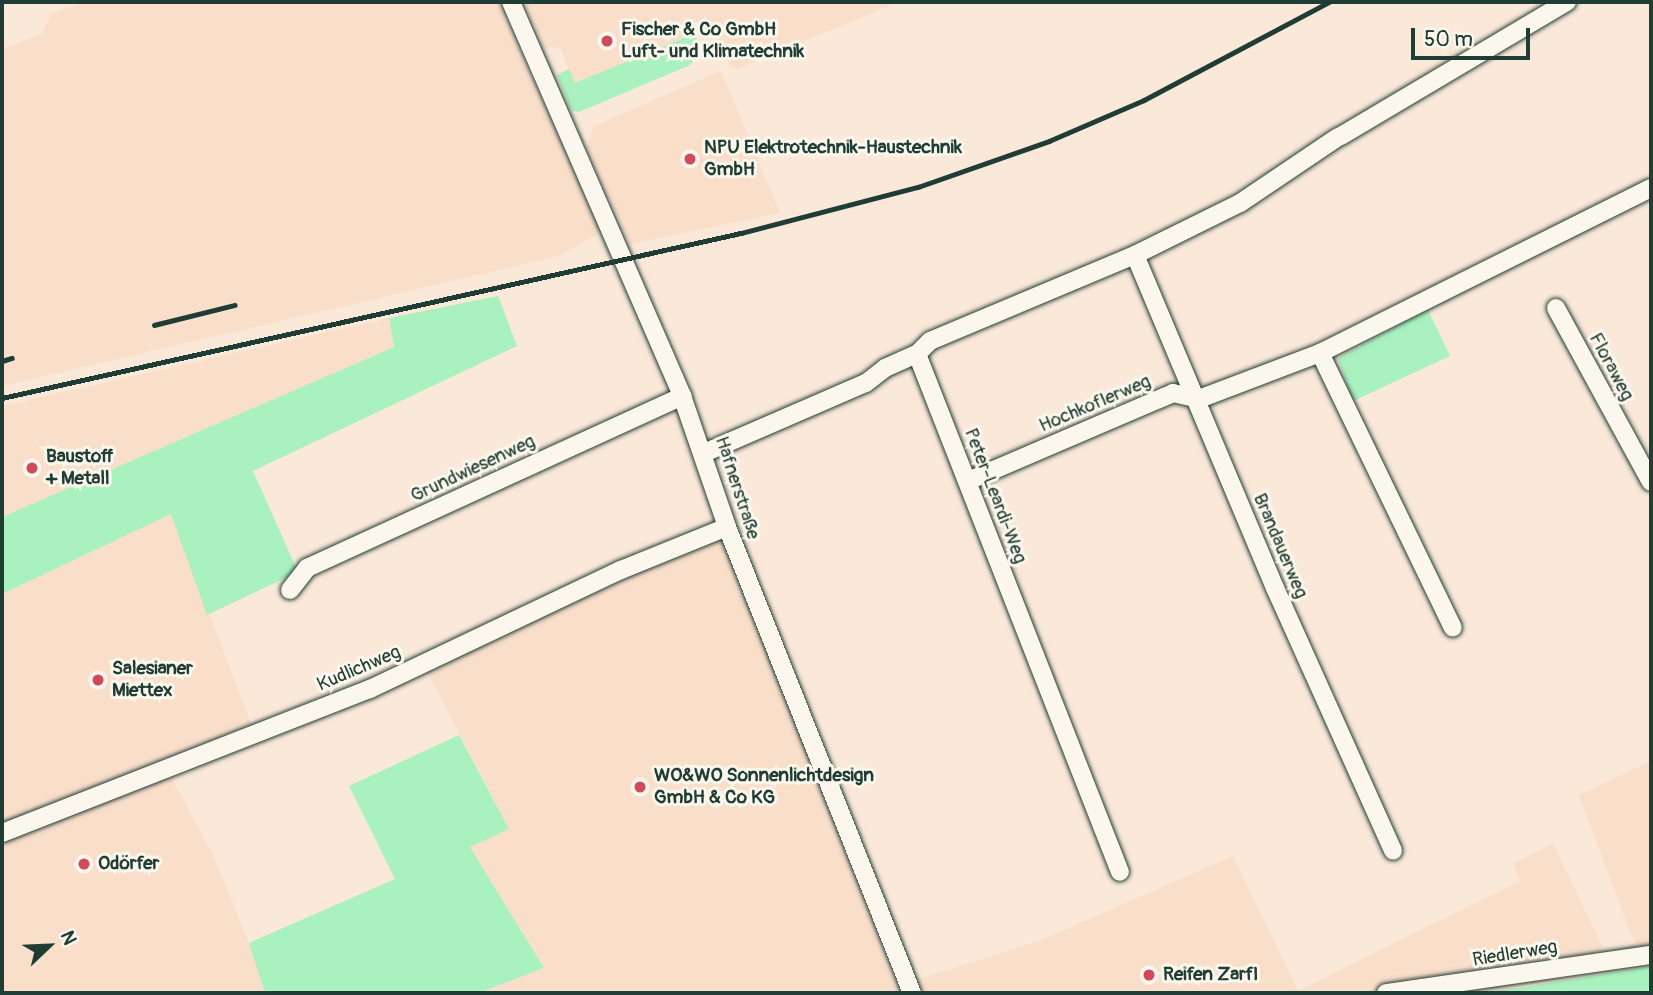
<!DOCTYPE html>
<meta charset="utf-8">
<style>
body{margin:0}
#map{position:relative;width:1653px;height:995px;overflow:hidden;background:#fae8d8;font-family:Pangolin,sans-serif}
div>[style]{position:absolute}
.built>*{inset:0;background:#f9deca}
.green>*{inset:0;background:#a9f1be}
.roads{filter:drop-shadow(0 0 2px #1f3d34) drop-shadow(0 0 2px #1f3d34)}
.minor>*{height:18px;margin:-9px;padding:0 9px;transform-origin:9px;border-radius:9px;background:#fbf7ec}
.rail>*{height:4.5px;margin:-2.25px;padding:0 2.25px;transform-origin:2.25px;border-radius:2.25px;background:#1f3d34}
.dots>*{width:19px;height:19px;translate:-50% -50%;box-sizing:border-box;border:4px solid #fbf7ec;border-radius:50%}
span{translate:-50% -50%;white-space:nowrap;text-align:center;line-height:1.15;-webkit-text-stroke:6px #fbf7ec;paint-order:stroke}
.poi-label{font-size:19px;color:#1f3d34;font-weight:700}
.left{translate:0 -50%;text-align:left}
.street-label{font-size:19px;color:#1f3d34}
.frame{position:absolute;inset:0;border:4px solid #1f3d34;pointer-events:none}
.north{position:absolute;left:14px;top:911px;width:70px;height:70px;-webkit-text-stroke:5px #fbf7ec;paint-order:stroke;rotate:67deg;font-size:19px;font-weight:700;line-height:28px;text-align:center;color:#1f3d34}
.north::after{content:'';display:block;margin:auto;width:24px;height:32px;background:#1f3d34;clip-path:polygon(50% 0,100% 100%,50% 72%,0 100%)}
.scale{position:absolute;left:1411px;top:28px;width:119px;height:32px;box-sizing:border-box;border:4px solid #1f3d34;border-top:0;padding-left:9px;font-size:21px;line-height:24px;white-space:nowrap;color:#1f3d34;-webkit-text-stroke:5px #fbf7ec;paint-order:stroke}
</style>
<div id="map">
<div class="built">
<i style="clip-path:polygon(84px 2px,498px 2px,601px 232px,559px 256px,2px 386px,2px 49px,42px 34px,51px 14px)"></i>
<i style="clip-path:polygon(524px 2px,898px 2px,738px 69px,731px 67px,713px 27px,575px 83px,560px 47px,544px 48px)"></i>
<i style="clip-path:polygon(721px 71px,780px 213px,630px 244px,587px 148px,594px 126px)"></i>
<i style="clip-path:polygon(389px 318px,394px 347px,2px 517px,2px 406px)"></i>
<i style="clip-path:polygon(171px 514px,252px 726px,169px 760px,174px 782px,213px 855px,249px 943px,265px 993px,2px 993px,2px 594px)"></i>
<i style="clip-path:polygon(727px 527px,891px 945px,897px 986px,1039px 941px,1233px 856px,1298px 991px,1520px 881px,1513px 864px,1553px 844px,1606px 954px,1635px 944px,1579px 795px,1651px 761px,1651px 966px,1476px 993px,479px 993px,544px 968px,470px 846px,509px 829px,423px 664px)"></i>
</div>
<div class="green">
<i style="clip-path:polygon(696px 33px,697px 55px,690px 65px,579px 112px,571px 110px,557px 75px,569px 69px,575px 83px)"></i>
<i style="clip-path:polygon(498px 296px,517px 346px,253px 471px,298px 572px,207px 615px,171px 514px,2px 594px,2px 517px,394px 347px,389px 318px)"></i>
<i style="clip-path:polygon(1428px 310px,1450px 356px,1353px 401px,1338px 358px)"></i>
<i style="clip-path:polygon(459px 735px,509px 829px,470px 847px,544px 968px,479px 993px,265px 993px,249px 943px,395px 879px,349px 786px)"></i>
<i style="clip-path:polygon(1651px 966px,1651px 993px,1476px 993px,1525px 987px)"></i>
</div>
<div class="roads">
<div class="minor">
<i style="left:511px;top:2px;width:430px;rotate:66.5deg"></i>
<i style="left:682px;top:396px;width:139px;rotate:71deg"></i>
<i style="left:727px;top:527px;width:501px;rotate:68.35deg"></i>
<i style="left:1341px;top:136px;width:263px;rotate:-30.7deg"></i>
<i style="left:1338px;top:137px;width:118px;rotate:146deg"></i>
<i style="left:1240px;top:203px;width:117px;rotate:153.7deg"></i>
<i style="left:1135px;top:255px;width:361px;rotate:67.2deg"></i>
<i style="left:1275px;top:588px;width:288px;rotate:65.8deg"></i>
<i style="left:1556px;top:308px;width:198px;rotate:61.4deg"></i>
<i style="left:1320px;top:353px;width:305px;rotate:64.2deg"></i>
<i style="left:917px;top:354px;width:18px;rotate:-45deg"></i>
<i style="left:930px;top:341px;width:222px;rotate:-22.8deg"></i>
<i style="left:704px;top:453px;width:176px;rotate:-23.4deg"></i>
<i style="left:866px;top:383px;width:24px;rotate:-38deg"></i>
<i style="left:885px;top:368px;width:35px;rotate:-24deg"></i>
<i style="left:917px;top:354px;width:556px;rotate:68.6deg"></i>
<i style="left:968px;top:481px;width:223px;rotate:-23.2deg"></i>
<i style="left:1173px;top:393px;width:27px;rotate:13deg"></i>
<i style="left:1199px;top:399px;width:129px;rotate:-20.8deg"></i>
<i style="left:1320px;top:353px;width:370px;rotate:-26.5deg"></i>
<i style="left:290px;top:590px;width:28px;rotate:-52deg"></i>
<i style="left:307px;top:568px;width:413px;rotate:-24.6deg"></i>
<i style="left:2px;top:833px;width:395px;rotate:-21.4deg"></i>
<i style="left:370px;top:689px;width:278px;rotate:-25.4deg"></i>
<i style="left:621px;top:570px;width:114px;rotate:-22.1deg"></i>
<i style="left:1386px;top:993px;width:268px;rotate:-8.2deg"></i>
</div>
</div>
<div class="rail">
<i style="left:154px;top:325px;width:83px;rotate:-13.9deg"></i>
<i style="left:2px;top:361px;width:10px;rotate:-17deg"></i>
<i style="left:2px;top:398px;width:757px;rotate:-12.59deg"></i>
<i style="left:741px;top:233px;width:183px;rotate:-14.6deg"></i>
<i style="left:918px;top:187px;width:139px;rotate:-19.3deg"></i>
<i style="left:1049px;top:141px;width:103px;rotate:-23.3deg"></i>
<i style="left:1144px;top:100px;width:209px;rotate:-27.9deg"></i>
</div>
<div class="dots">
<i style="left:607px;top:41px;background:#d1495b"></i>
<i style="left:690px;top:159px;background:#d1495b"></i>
<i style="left:32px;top:468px;background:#d1495b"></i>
<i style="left:98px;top:680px;background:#d1495b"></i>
<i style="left:640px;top:787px;background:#d1495b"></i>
<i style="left:84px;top:864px;background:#d1495b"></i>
<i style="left:1149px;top:975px;background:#d1495b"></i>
</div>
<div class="poi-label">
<span class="left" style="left:621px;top:41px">Fischer &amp; Co GmbH<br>Luft- und Klimatechnik</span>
<span class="left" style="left:704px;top:159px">NPU Elektrotechnik-Haustechnik<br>GmbH</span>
<span class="left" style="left:46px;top:468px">Baustoff<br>+ Metall</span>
<span class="left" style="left:112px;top:680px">Salesianer<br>Miettex</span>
<span class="left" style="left:654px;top:787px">WO&amp;WO Sonnenlichtdesign<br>GmbH &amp; Co KG</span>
<span class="left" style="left:98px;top:864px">Odörfer</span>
<span class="left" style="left:1163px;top:975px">Reifen Zarfl</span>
</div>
<div class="street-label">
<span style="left:1611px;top:367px;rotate:62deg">Floraweg</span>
<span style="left:1095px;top:404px;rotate:-23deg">Hochkoflerweg</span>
<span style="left:473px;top:469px;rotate:-25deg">Grundwiesenweg</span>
<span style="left:737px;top:488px;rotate:72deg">Hafnerstraße</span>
<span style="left:995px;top:496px;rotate:69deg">Peter-Leardi-Weg</span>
<span style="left:1280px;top:546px;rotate:67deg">Brandauerweg</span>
<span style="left:359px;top:669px;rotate:-23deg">Kudlichweg</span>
<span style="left:1515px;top:954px;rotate:-9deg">Riedlerweg</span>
</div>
<div class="frame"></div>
<div class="north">N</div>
<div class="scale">50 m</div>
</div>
